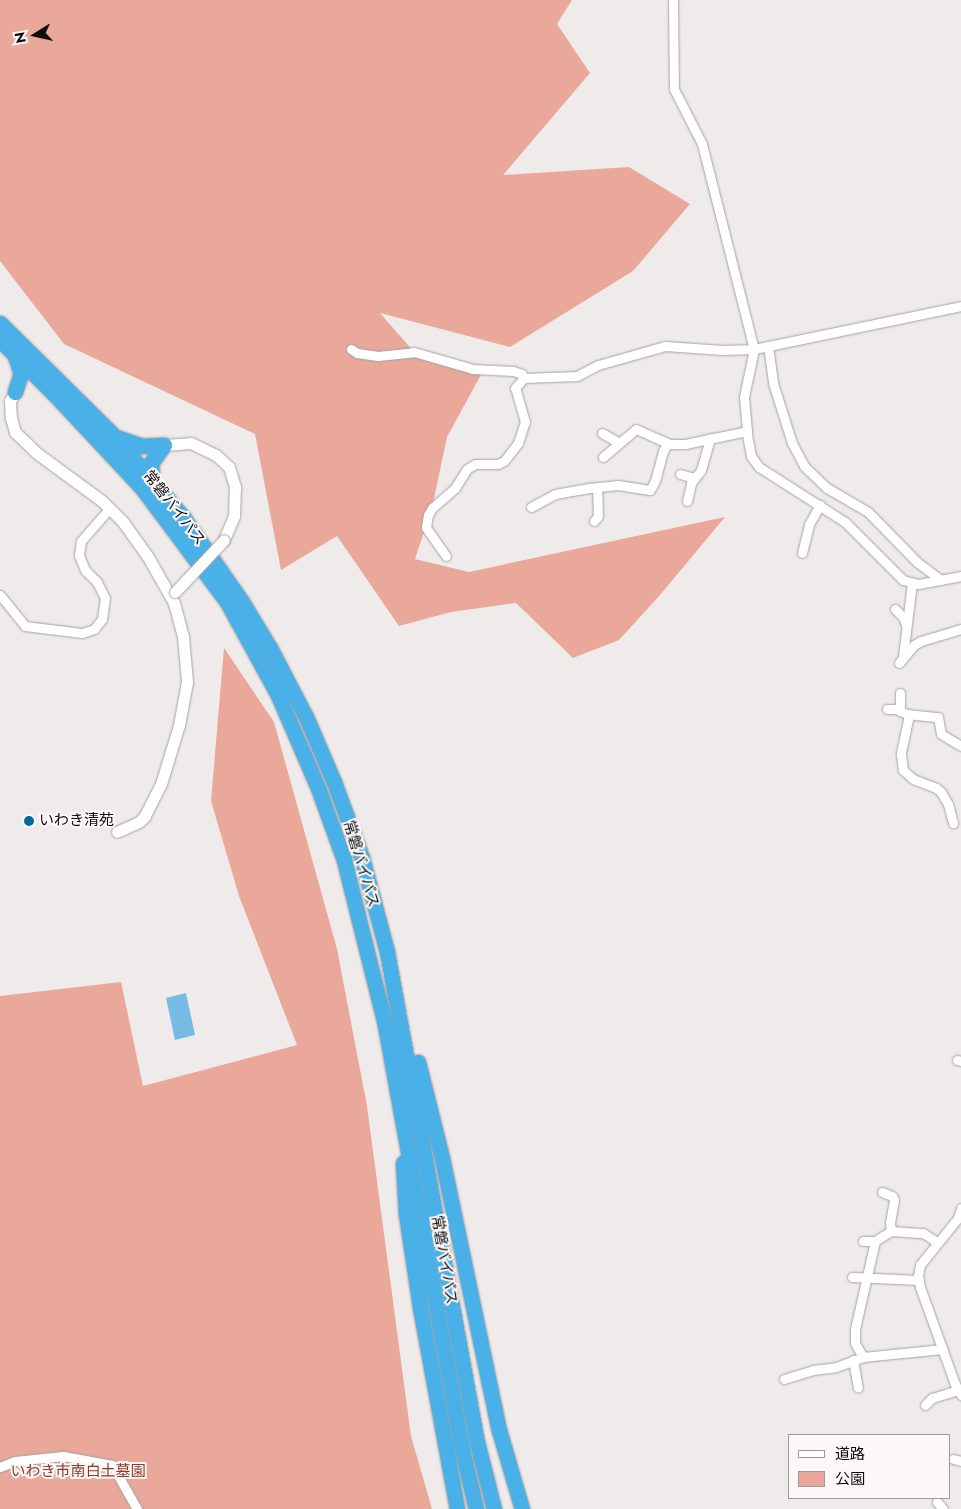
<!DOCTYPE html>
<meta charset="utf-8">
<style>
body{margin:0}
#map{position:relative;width:961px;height:1509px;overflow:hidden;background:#efebea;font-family:Jost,"Noto Sans JP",sans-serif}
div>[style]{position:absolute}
.green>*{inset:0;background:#eaa89b}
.water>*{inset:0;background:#77bbe5}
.roads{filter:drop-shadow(0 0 1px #a6a2a1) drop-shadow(0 0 1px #a6a2a1)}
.street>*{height:9px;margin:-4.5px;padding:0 4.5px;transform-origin:4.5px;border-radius:4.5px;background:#fff}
.secondary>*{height:11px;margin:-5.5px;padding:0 5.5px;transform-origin:5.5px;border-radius:5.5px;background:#fff}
.highway>*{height:15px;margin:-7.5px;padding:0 7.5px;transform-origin:7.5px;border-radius:7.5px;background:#49b0e8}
.bridges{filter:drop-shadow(0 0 1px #a6a2a1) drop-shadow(0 0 1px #a6a2a1)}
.secondary-bridge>*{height:11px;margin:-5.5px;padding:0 5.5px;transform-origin:5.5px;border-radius:5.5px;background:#fff}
.dots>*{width:14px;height:14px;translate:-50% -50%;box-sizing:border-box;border:2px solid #fcf8f7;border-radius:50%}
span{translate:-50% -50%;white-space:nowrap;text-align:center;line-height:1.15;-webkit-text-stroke:4px #fcf8f7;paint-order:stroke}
.street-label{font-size:15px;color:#0f0e0e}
.poi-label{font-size:15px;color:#0f0e0e}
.left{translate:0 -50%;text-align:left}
.park-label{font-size:15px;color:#8e3728}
.legend{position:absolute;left:788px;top:1434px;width:162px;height:65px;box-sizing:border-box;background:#fcf8f7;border:1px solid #9d9a9a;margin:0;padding:6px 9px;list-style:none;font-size:15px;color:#0f0e0e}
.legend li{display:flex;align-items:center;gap:10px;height:25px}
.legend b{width:25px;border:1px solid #9d9a9a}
.north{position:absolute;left:10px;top:10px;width:50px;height:50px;-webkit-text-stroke:4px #fcf8f7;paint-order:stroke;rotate:260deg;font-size:14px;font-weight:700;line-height:20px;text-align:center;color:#0f0e0e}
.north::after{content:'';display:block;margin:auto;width:18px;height:22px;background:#0f0e0e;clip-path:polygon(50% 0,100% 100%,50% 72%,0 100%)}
</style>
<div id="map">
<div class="green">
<i style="clip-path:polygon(0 0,572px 0,557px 24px,590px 73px,503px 175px,629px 167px,690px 204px,633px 271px,510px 347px,380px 313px,414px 352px,483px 371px,447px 437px,432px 508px,415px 559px,469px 572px,725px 517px,660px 595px,619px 640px,573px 658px,516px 603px,451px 612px,399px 626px,337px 536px,281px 570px,255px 434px,64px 344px,0 261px)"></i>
<i style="clip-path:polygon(224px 648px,274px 722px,337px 949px,367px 1106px,411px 1436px,432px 1509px,0 1509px,0 996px,121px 982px,143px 1086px,297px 1045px,239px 896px,211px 801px)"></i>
</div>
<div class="water">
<i style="clip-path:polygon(186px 993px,195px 1035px,175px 1040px,166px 998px)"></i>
</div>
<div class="roads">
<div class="street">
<i style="left:673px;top:0;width:89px;rotate:89.4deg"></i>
<i style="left:674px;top:89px;width:62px;rotate:63deg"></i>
<i style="left:702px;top:144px;width:211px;rotate:75.8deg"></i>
<i style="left:754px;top:349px;width:49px;rotate:101.8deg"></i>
<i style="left:744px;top:397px;width:38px;rotate:85deg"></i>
<i style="left:747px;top:435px;width:21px;rotate:79deg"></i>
<i style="left:751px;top:456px;width:14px;rotate:54deg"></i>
<i style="left:759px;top:467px;width:102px;rotate:32.6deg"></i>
<i style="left:845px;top:522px;width:82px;rotate:45deg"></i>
<i style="left:903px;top:580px;width:16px;rotate:15deg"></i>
<i style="left:918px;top:584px;width:44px;rotate:-10.5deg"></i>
<i style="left:768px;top:346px;width:37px;rotate:82deg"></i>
<i style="left:773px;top:383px;width:63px;rotate:72.4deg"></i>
<i style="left:792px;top:443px;width:26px;rotate:62deg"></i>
<i style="left:804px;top:466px;width:32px;rotate:44deg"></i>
<i style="left:827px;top:488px;width:48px;rotate:30.3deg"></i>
<i style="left:868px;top:512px;width:70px;rotate:45.6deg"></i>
<i style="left:917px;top:562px;width:30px;rotate:37deg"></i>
<i style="left:351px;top:349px;width:7px;rotate:34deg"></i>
<i style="left:357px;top:353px;width:21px;rotate:8deg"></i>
<i style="left:378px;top:356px;width:36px;rotate:-6deg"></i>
<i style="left:414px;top:352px;width:61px;rotate:16.1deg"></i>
<i style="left:473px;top:369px;width:40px;rotate:2.9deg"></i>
<i style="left:513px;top:371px;width:9px;rotate:18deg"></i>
<i style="left:522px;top:374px;width:4px;rotate:63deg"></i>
<i style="left:602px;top:433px;width:20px;rotate:30deg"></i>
<i style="left:603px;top:457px;width:43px;rotate:-40.3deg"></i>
<i style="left:636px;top:429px;width:37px;rotate:24deg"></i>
<i style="left:670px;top:444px;width:15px"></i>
<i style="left:685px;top:444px;width:63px;rotate:-11.8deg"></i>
<i style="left:680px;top:474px;width:15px;rotate:16deg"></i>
<i style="left:687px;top:501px;width:18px;rotate:-77deg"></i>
<i style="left:691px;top:483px;width:16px;rotate:-52deg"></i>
<i style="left:701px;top:470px;width:33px;rotate:-74deg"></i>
<i style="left:531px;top:507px;width:27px;rotate:-28deg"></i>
<i style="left:555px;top:494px;width:36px;rotate:-10deg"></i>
<i style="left:590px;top:488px;width:28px;rotate:-6deg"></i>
<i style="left:618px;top:485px;width:32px;rotate:9deg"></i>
<i style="left:650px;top:490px;width:10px;rotate:-61deg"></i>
<i style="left:655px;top:481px;width:31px;rotate:-75deg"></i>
<i style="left:663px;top:451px;width:9px;rotate:-58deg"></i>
<i style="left:594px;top:521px;width:6px;rotate:-51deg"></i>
<i style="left:598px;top:516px;width:29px;rotate:-92deg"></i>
<i style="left:802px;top:553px;width:30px;rotate:-76deg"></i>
<i style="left:809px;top:524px;width:22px;rotate:-60deg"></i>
<i style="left:446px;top:556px;width:35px;rotate:-125deg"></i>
<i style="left:426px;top:527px;width:12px;rotate:-81deg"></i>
<i style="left:428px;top:515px;width:8px;rotate:-60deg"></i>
<i style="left:432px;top:508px;width:30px;rotate:-41deg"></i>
<i style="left:455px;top:488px;width:22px;rotate:-58deg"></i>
<i style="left:467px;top:469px;width:9px;rotate:-32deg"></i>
<i style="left:475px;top:464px;width:23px"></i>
<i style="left:498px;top:464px;width:7px;rotate:-27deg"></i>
<i style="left:504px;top:461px;width:23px;rotate:-52deg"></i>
<i style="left:518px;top:443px;width:22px;rotate:-72deg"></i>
<i style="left:525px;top:422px;width:35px;rotate:-106deg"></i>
<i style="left:515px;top:388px;width:13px;rotate:-48deg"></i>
<i style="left:524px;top:378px;width:53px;rotate:-2.2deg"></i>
<i style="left:577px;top:376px;width:24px;rotate:-28deg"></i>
<i style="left:598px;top:365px;width:70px;rotate:-15.8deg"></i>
<i style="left:665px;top:346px;width:58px;rotate:3.9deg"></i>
<i style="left:723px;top:350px;width:31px;rotate:-2deg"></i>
<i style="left:754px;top:349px;width:211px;rotate:-11.7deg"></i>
<i style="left:0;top:595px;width:40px;rotate:51deg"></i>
<i style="left:25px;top:626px;width:57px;rotate:7deg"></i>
<i style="left:82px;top:633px;width:13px;rotate:-18deg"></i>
<i style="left:94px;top:629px;width:13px;rotate:-51deg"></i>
<i style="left:102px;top:619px;width:21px;rotate:-82deg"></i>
<i style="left:105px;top:598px;width:18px;rotate:-117deg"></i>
<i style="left:97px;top:582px;width:17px;rotate:-135deg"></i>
<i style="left:85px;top:570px;width:16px;rotate:-112deg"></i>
<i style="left:79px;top:555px;width:14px;rotate:-82deg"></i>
<i style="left:81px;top:541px;width:43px;rotate:-48.8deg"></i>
<i style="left:895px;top:609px;width:11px;rotate:45deg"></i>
<i style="left:903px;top:617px;width:9px;rotate:69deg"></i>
<i style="left:903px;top:656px;width:74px;rotate:-83deg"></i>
<i style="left:899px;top:663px;width:23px;rotate:-50deg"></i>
<i style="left:914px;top:645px;width:8px;rotate:-30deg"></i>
<i style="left:921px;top:641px;width:42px;rotate:-16.7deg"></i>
<i style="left:887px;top:709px;width:9px"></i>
<i style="left:896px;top:709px;width:12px;rotate:24deg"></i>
<i style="left:907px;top:714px;width:31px;rotate:6deg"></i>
<i style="left:938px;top:717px;width:17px;rotate:80deg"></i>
<i style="left:941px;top:734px;width:23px;rotate:31deg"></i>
<i style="left:900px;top:711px;width:18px;rotate:-90deg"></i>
<i style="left:909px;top:715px;width:40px;rotate:102deg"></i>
<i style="left:901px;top:754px;width:16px;rotate:83deg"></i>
<i style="left:903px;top:770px;width:13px;rotate:42deg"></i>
<i style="left:913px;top:779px;width:25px;rotate:21deg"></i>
<i style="left:936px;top:788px;width:6px;rotate:39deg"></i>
<i style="left:941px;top:792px;width:14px;rotate:60deg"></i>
<i style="left:948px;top:804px;width:20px;rotate:75deg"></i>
<i style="left:957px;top:1060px;width:4px;rotate:14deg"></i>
<i style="left:882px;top:1192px;width:11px;rotate:22deg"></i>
<i style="left:892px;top:1196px;width:4px;rotate:63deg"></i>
<i style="left:894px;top:1200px;width:22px;rotate:100deg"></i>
<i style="left:890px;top:1222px;width:9px;rotate:84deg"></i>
<i style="left:961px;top:1208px;width:10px;rotate:107deg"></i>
<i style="left:958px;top:1218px;width:60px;rotate:129deg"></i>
<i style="left:920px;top:1265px;width:11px;rotate:100deg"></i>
<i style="left:918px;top:1276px;width:11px;rotate:80deg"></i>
<i style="left:920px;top:1287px;width:103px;rotate:70.2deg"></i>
<i style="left:955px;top:1384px;width:13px;rotate:61deg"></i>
<i style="left:863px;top:1241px;width:12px"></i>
<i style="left:852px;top:1277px;width:67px;rotate:2.6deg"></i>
<i style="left:863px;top:1357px;width:16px;rotate:-120deg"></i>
<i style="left:855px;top:1343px;width:14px;rotate:-90deg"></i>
<i style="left:855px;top:1329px;width:90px;rotate:-77.2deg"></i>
<i style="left:875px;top:1241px;width:19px;rotate:-32deg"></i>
<i style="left:891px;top:1231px;width:32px;rotate:4deg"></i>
<i style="left:923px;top:1233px;width:17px;rotate:33deg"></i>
<i style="left:853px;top:1360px;width:28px;rotate:80deg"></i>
<i style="left:784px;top:1379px;width:30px;rotate:-17deg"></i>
<i style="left:813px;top:1370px;width:23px;rotate:-7deg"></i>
<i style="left:836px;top:1367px;width:29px;rotate:-20deg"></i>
<i style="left:863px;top:1357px;width:80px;rotate:-5.7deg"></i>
<i style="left:925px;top:1405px;width:10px;rotate:-45deg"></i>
<i style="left:932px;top:1398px;width:27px;rotate:-17deg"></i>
<i style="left:953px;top:1459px;width:8px;rotate:14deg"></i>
<i style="left:0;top:1467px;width:16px;rotate:-22deg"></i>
<i style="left:15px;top:1461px;width:48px;rotate:-5.9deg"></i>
<i style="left:63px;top:1456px;width:50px;rotate:10.4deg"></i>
<i style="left:112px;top:1465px;width:51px;rotate:60.4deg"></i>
<i style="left:937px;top:1502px;width:9px;rotate:49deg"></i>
</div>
<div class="secondary">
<i style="left:15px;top:392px;width:10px;rotate:119deg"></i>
<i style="left:10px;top:401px;width:17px;rotate:87deg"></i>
<i style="left:11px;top:418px;width:15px;rotate:74deg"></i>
<i style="left:15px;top:432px;width:32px;rotate:44deg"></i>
<i style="left:38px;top:454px;width:79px;rotate:36.3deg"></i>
<i style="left:102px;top:501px;width:30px;rotate:45deg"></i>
<i style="left:123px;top:522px;width:43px;rotate:54.5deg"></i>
<i style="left:148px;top:557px;width:53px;rotate:60.5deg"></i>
<i style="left:174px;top:603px;width:34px;rotate:75deg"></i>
<i style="left:183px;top:636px;width:46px;rotate:85deg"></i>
<i style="left:187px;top:682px;width:44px;rotate:100.5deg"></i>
<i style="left:179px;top:725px;width:62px;rotate:107deg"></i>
<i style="left:161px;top:784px;width:36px;rotate:117deg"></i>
<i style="left:145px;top:816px;width:8px;rotate:135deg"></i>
<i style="left:139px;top:822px;width:24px;rotate:156deg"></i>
<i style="left:164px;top:445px;width:27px;rotate:-4deg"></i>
<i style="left:191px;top:443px;width:28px;rotate:26deg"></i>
<i style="left:216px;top:455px;width:18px;rotate:43deg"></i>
<i style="left:229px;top:467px;width:21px;rotate:73deg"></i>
<i style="left:235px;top:487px;width:29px;rotate:92deg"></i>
<i style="left:234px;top:516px;width:26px;rotate:113deg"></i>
</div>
<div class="highway">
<i style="left:0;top:323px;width:159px;rotate:44.7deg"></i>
<i style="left:113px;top:435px;width:108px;rotate:49.5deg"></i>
<i style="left:183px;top:517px;width:103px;rotate:55.2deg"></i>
<i style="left:242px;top:602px;width:54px;rotate:58.7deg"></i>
<i style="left:270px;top:648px;width:78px;rotate:62.4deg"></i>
<i style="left:306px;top:717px;width:71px;rotate:66.7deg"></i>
<i style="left:334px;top:782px;width:81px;rotate:69.8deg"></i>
<i style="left:362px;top:858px;width:97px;rotate:75.1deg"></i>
<i style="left:387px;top:952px;width:498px;rotate:79.6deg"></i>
<i style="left:477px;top:1442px;width:69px;rotate:75.8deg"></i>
<i style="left:0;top:340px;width:76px;rotate:45deg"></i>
<i style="left:54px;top:394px;width:129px;rotate:46.9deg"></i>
<i style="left:142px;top:488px;width:142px;rotate:53.3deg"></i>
<i style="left:227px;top:602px;width:106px;rotate:61.3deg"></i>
<i style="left:278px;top:695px;width:101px;rotate:66.7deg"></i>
<i style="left:318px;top:788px;width:77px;rotate:70.1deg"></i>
<i style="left:344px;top:860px;width:170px;rotate:76deg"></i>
<i style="left:385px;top:1025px;width:427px;rotate:79.7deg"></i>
<i style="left:461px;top:1445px;width:66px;rotate:76.8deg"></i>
<i style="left:15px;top:356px;width:18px;rotate:71deg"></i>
<i style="left:21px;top:373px;width:20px;rotate:108deg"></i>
<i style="left:119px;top:438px;width:24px;rotate:19deg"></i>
<i style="left:142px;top:446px;width:22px;rotate:-3deg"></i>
<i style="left:152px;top:478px;width:15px;rotate:-94deg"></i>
<i style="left:151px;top:463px;width:22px;rotate:-54deg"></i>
<i style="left:418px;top:1062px;width:99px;rotate:76deg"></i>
<i style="left:442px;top:1158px;width:278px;rotate:78.2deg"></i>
<i style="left:499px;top:1430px;width:82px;rotate:73.8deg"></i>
<i style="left:403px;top:1163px;width:51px;rotate:86.6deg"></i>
<i style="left:406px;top:1214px;width:94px;rotate:81.4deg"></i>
<i style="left:420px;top:1307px;width:205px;rotate:79.6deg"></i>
</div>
</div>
<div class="bridges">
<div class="secondary-bridge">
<i style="left:175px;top:592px;width:71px;rotate:-46.7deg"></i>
</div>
</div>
<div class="dots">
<i style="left:29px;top:821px;background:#006b98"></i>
</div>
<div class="street-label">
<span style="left:174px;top:508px;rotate:52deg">常磐バイパス</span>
<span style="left:361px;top:864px;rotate:73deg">常磐バイパス</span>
<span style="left:444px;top:1260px;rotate:80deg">常磐バイパス</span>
</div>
<div class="poi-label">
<span class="left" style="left:39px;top:821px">いわき清苑</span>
</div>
<div class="park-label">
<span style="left:78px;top:1472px">いわき市南白土墓園</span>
</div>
<ul class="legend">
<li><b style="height:6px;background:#fff"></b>道路</li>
<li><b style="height:14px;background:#eaa89b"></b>公園</li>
</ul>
<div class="north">N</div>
</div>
